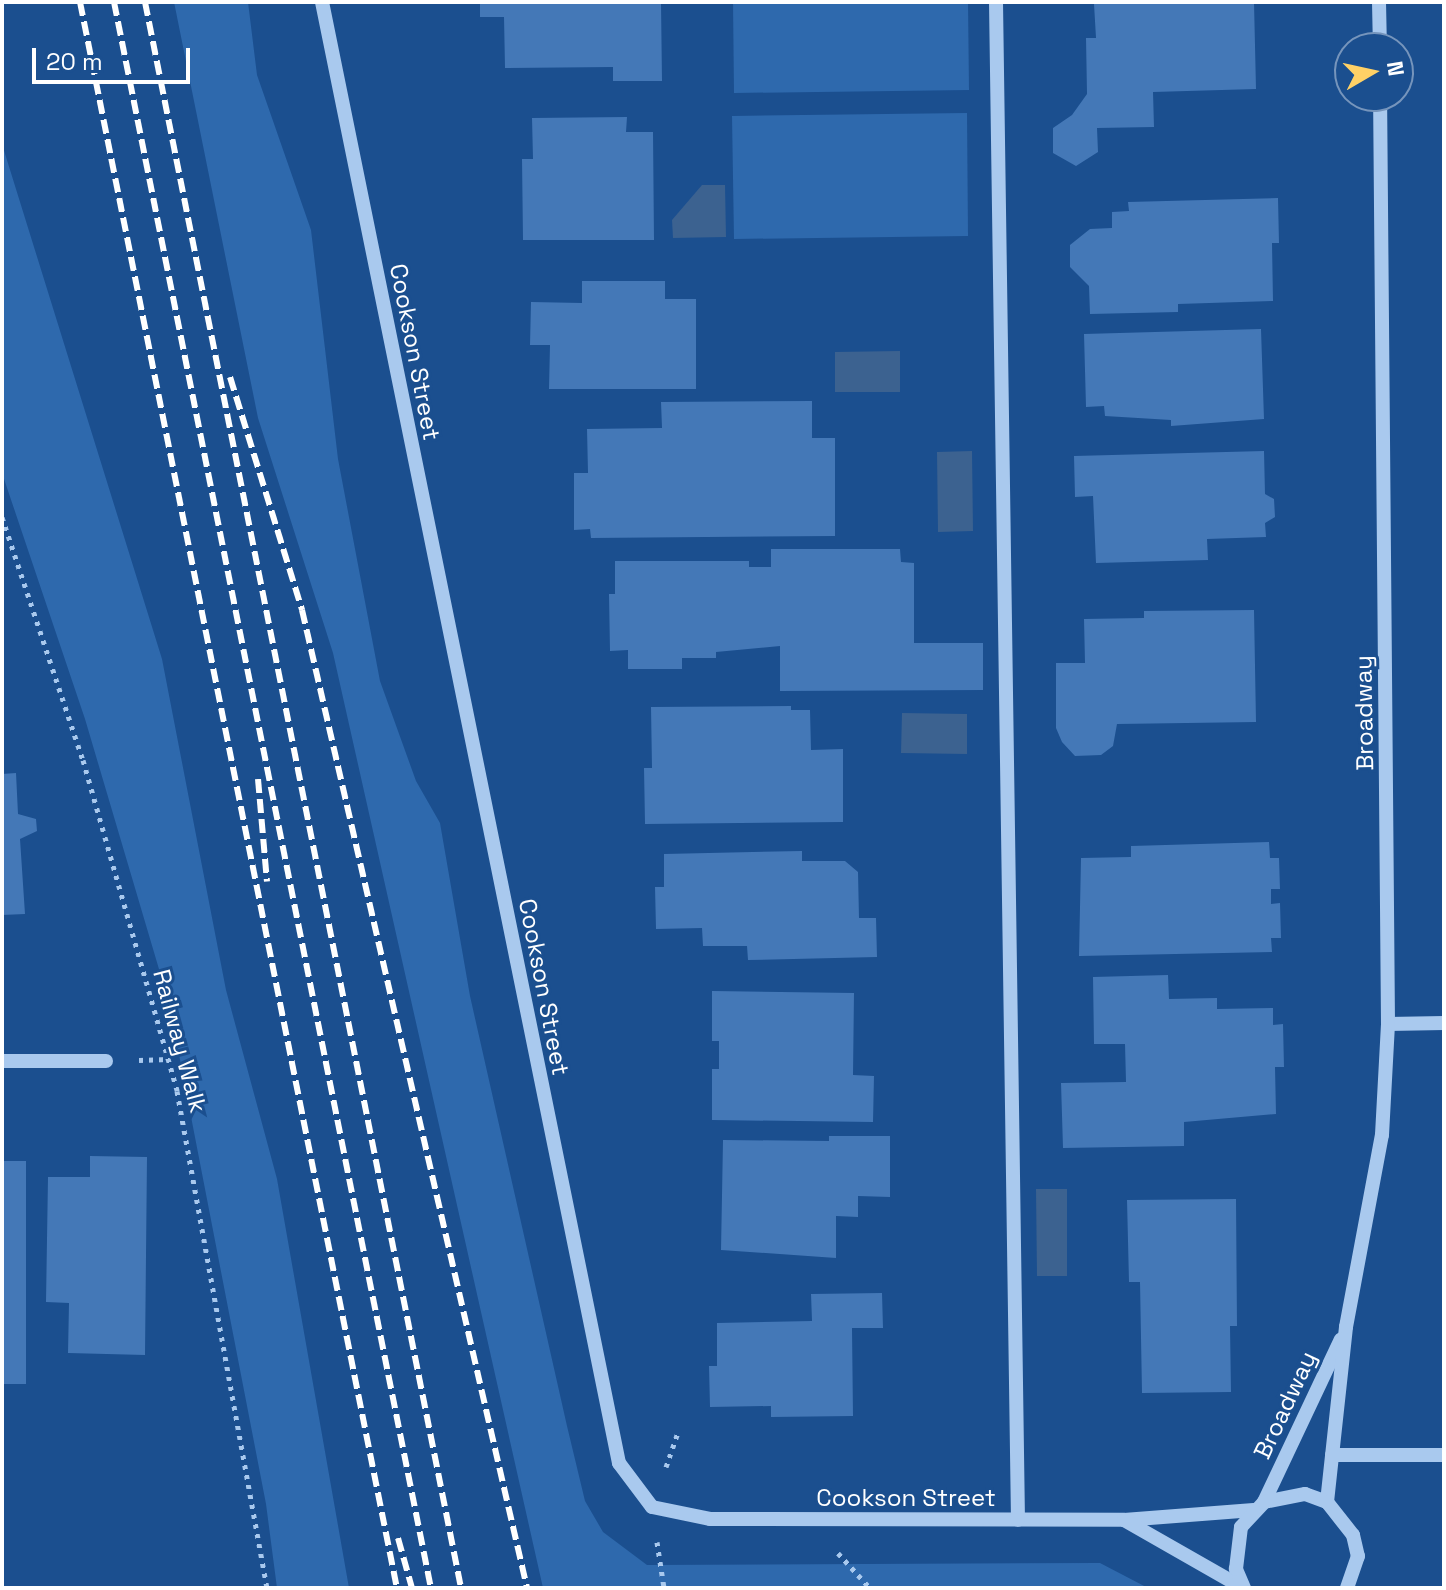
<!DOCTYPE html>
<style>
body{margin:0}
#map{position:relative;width:1446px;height:1590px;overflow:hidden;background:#1b4f8f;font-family:"Space Grotesk",sans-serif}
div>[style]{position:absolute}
.green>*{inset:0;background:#2e69ad}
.water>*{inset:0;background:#3c6290}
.building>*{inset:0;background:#4478b7}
.path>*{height:5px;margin-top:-2.5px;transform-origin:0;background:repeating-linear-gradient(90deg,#a9c9ee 0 4px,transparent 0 10px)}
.minor>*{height:14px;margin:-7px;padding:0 7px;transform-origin:7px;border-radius:7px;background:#a9c9ee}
.rail>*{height:6px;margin-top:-3px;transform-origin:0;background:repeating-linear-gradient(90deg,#fff 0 14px,transparent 0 20px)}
span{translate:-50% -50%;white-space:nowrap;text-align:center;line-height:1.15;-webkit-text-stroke:6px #1b4f8f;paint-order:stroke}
.street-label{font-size:24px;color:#fff}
.frame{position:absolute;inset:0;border:4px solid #fff;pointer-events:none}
.north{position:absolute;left:1334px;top:32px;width:80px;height:80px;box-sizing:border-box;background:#1b4f8f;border:2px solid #7695bc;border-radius:50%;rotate:81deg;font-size:22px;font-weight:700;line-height:32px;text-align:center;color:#fff}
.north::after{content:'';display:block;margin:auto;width:28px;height:36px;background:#ffd166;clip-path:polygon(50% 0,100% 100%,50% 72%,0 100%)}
.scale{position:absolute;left:32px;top:48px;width:158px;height:36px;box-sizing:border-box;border:4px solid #fff;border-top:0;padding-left:10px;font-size:24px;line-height:28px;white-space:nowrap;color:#fff;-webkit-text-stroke:6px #1b4f8f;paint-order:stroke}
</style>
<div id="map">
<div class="green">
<i style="clip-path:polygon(174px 2px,248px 2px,257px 75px,311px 230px,338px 459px,380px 681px,416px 781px,440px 823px,470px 996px,567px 1426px,585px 1501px,603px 1532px,647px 1565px,1100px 1563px,1148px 1588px,543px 1588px,333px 653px,258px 418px)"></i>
<i style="clip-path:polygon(733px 2px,968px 2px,969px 90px,734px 93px)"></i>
<i style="clip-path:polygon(967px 113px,968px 236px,734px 239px,732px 116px)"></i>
<i style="clip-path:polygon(2px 144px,162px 659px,226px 990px,277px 1179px,349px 1588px,277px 1588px,266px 1504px,169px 1003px,85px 719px,2px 473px)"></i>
</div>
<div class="water">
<i style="clip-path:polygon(702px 185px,725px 185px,726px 237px,673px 238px,672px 220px)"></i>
<i style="clip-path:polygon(900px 351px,900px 392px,835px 392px,835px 352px)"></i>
<i style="clip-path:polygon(972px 451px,973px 531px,938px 532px,937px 452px)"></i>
<i style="clip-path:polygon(902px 713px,967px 714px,967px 754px,901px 753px)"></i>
<i style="clip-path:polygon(1036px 1189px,1067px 1189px,1067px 1276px,1037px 1276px)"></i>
</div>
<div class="building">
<i style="clip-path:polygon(480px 2px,661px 2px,662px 81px,613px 81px,613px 67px,505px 68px,504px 17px,480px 17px)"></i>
<i style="clip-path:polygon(1254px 2px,1256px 89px,1153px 92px,1154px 127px,1097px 128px,1098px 152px,1076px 166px,1053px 153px,1053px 128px,1072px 115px,1087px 94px,1086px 38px,1096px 38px,1094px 4px)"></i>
<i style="clip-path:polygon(627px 117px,626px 132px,653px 132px,654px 240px,523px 240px,522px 159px,533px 159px,532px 118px)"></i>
<i style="clip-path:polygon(1278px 198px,1279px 243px,1272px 243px,1273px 301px,1178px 304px,1178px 312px,1090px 314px,1089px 286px,1070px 267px,1070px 245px,1090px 229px,1112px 228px,1112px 212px,1129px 211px,1128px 202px)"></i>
<i style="clip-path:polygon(582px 281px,665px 281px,665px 299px,696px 299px,696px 389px,549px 389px,550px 345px,530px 345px,531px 302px,582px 303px)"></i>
<i style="clip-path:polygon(1261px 329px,1264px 419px,1171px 426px,1171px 420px,1105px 416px,1104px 406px,1086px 407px,1084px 334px)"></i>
<i style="clip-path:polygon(812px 401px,812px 438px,835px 438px,835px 536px,591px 538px,590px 529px,574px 530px,574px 473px,588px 473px,587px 429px,662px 428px,661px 402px)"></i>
<i style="clip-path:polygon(1264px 451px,1265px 494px,1274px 499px,1275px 517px,1265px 523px,1266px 537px,1207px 539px,1208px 560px,1096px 563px,1093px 496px,1075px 497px,1074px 456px)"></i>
<i style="clip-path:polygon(771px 549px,900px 549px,901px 562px,914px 563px,914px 643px,983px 643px,983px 690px,780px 691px,780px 646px,716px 652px,716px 658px,682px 658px,682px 669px,628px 669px,628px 650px,610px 651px,609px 594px,615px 594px,615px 561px,749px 561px,749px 567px,771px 567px)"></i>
<i style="clip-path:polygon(1254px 610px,1256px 722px,1117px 724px,1113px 746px,1101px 755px,1075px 756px,1062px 742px,1056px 728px,1056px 663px,1085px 663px,1084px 619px,1144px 618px,1144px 611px)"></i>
<i style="clip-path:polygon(791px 706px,791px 710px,810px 710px,811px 750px,843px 749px,843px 822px,645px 824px,644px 768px,652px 768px,651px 707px)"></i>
<i style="clip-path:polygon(16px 773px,18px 814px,36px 819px,37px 831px,20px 839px,25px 914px,2px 915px,2px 774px)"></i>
<i style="clip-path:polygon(1269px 842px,1270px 858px,1279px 858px,1280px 889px,1271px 889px,1271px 904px,1280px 903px,1281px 938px,1271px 938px,1272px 952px,1079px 956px,1081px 858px,1131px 857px,1131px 846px)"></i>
<i style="clip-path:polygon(802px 851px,802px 861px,845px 861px,858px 872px,859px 918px,876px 918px,877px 957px,748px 960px,747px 946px,703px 946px,702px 928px,656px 929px,655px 887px,664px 887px,664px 854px)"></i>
<i style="clip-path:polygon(1168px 975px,1169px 999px,1217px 998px,1217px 1009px,1273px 1008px,1273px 1025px,1283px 1024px,1284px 1067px,1275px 1067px,1276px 1114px,1184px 1122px,1184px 1146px,1063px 1148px,1061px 1083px,1126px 1082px,1125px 1044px,1094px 1044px,1093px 977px)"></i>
<i style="clip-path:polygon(712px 991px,854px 993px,853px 1075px,874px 1076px,873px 1122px,712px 1120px,712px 1069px,719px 1069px,719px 1041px,712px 1041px)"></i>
<i style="clip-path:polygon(829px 1136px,890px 1136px,890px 1197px,858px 1196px,858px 1217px,836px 1216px,836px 1258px,721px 1250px,723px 1140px,829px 1141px)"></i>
<i style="clip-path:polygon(90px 1156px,147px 1157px,145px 1355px,68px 1353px,69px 1303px,46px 1302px,48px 1177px,90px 1177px)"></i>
<i style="clip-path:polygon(2px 1161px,26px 1161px,26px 1384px,2px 1384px)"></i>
<i style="clip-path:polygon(1236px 1199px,1237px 1326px,1230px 1326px,1231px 1392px,1142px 1393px,1140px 1282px,1129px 1282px,1127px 1200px)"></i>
<i style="clip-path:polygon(882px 1293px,883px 1328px,852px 1328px,853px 1416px,771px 1417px,771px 1406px,710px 1407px,709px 1366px,717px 1366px,717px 1323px,812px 1321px,811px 1294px)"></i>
</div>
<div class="path">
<i style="left:2px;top:517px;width:256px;rotate:71.6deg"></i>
<i style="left:83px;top:760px;width:344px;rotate:74.1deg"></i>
<i style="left:177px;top:1091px;width:505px;rotate:79.74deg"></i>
<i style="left:139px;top:1060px;width:30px;rotate:-2deg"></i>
<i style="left:666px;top:1467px;width:39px;rotate:-71deg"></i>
<i style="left:657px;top:1542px;width:47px;rotate:81.3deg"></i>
<i style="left:838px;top:1553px;width:47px;rotate:47.6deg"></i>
</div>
<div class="minor">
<i style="left:322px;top:2px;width:1491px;rotate:78.51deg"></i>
<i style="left:619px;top:1463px;width:55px;rotate:53.1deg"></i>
<i style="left:652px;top:1507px;width:59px;rotate:11.7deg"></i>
<i style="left:710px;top:1519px;width:414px;rotate:0.1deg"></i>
<i style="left:1124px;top:1520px;width:130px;rotate:-4.4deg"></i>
<i style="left:996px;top:2px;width:1518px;rotate:89.17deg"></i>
<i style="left:1379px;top:2px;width:46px;rotate:88.8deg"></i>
<i style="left:1388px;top:1024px;width:56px;rotate:-1deg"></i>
<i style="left:2px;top:1061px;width:104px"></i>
<i style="left:1332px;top:1455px;width:112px"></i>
<i style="left:1264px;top:1502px;width:180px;rotate:-64.7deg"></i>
<i style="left:1327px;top:1502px;width:176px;rotate:-83.8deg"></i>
<i style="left:1346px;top:1327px;width:195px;rotate:-79.4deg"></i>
<i style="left:1382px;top:1135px;width:111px;rotate:-86.9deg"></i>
<i style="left:1388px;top:1024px;width:928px;rotate:-90.49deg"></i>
<i style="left:1124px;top:1520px;width:137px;rotate:29.7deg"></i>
<i style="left:1244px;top:1588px;width:21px;rotate:-113deg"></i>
<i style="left:1236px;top:1569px;width:42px;rotate:-83.2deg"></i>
<i style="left:1241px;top:1527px;width:34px;rotate:-47deg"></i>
<i style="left:1264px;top:1502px;width:42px;rotate:-11deg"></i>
<i style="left:1305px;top:1494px;width:23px;rotate:20deg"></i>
<i style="left:1327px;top:1502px;width:42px;rotate:51.8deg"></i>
<i style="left:1353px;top:1535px;width:22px;rotate:77deg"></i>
<i style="left:1358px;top:1556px;width:34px;rotate:109deg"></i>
</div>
<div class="rail">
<i style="left:80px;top:2px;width:1617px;rotate:78.7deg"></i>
<i style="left:114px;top:2px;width:1617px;rotate:78.7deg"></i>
<i style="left:145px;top:2px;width:1617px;rotate:78.73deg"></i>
<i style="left:230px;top:377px;width:244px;rotate:72.8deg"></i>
<i style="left:302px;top:610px;width:1004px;rotate:77.04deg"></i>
<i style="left:258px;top:779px;width:103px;rotate:85deg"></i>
<i style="left:398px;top:1538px;width:52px;rotate:74.4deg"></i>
</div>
<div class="street-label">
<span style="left:415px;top:352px;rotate:79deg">Cookson Street</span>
<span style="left:1364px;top:713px;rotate:-91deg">Broadway</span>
<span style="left:544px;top:987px;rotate:79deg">Cookson Street</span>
<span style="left:180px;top:1041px;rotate:75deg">Railway Walk</span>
<span style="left:1285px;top:1405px;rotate:-65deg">Broadway</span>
<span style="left:906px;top:1498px">Cookson Street</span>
</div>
<div class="frame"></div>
<div class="north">N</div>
<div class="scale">20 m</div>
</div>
